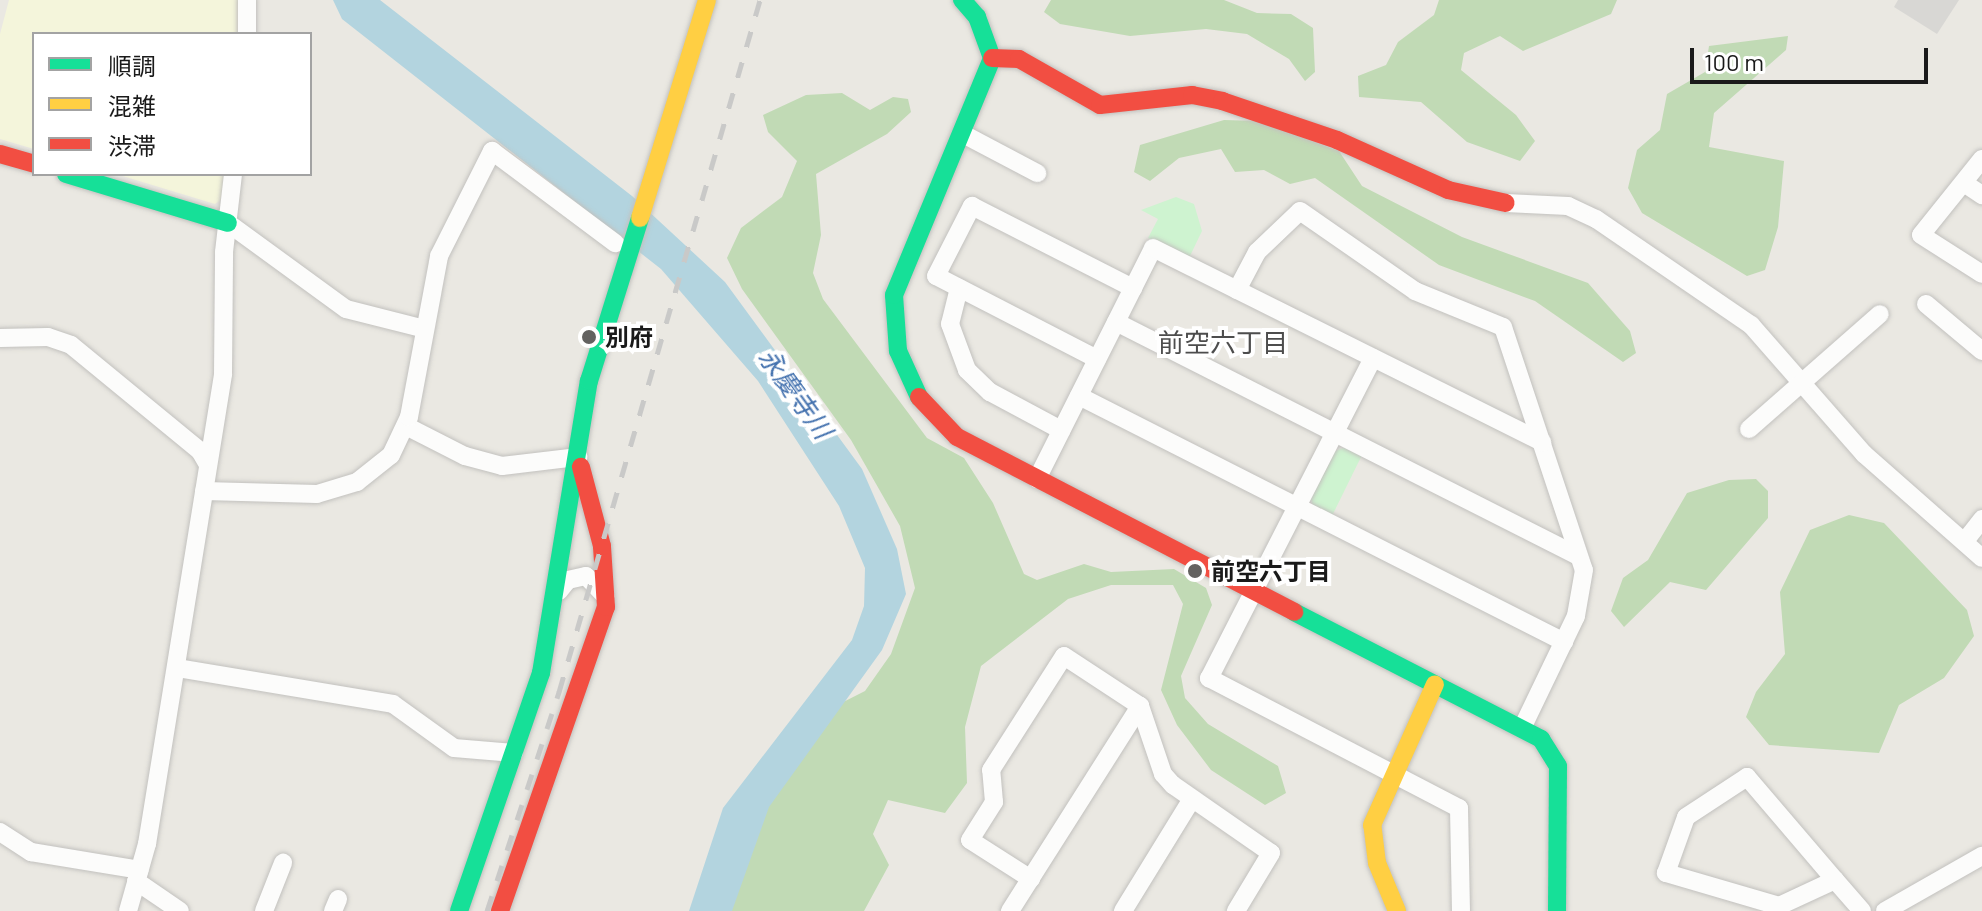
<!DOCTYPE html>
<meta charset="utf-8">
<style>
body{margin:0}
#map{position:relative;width:1982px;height:911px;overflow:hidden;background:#eae8e2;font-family:Barlow,"Noto Sans JP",sans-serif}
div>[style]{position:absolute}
.education>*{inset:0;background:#f4f5db}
.forest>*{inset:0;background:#c1dab5}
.park>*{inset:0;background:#cef3d0}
.parking>*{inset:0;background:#d8d7d4}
.water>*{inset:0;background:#b3d4df}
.roads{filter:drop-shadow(0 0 2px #c2c1be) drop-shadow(0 0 2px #c2c1be)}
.street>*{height:18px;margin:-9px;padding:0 9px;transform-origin:9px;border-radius:9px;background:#fcfcfb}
.fast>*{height:18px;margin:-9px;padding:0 9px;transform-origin:9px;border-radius:9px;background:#16e098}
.slow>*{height:18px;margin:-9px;padding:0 9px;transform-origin:9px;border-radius:9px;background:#ffcf43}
.jam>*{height:18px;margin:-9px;padding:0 9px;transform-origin:9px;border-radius:9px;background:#f24e42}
.rail>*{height:5px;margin-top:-2.5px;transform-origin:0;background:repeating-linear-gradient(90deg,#c9c9c8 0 16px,transparent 0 32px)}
.dots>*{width:22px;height:22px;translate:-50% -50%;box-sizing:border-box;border:4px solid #fff;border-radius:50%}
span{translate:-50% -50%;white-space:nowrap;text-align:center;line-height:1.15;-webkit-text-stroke:8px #fff;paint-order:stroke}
.poi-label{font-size:24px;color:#1a1a1a;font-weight:700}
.left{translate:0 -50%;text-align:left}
.neighbourhood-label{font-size:26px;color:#4d4d4d}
.water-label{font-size:26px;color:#4371ae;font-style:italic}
.legend{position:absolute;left:32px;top:32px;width:280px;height:144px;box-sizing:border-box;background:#fff;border:2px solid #a3a3a3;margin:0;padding:10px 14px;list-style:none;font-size:24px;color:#1a1a1a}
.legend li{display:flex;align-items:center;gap:16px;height:40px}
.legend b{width:40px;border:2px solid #a3a3a3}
.scale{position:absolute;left:1690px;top:48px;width:238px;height:36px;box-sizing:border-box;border:4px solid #1a1a1a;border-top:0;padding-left:10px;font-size:24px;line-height:28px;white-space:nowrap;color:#1a1a1a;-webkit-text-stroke:6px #fff;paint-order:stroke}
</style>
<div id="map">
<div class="education">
<i style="clip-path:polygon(9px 0,241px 0,241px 34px,34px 34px,34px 149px,0 139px,0 34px)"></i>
<i style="clip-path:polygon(116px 174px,227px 174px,223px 198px,215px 204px)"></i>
</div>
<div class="forest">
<i style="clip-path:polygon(1051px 0,1224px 0,1257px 13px,1291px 14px,1313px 28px,1315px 72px,1305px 81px,1289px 59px,1247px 34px,1206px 29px,1130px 36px,1060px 24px,1044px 12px)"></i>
<i style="clip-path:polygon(1439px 0,1617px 0,1611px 14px,1523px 51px,1500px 36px,1464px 53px,1461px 70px,1516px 115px,1535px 141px,1520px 161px,1467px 142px,1421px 102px,1359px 97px,1358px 76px,1386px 65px,1398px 42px,1434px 15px)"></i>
<i style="clip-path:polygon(1788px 36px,1786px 50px,1714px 113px,1709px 147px,1784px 161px,1778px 227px,1765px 270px,1747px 276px,1642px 213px,1628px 188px,1637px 150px,1660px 130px,1667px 94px,1705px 72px,1709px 46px)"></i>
<i style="clip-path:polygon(842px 93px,870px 110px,893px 97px,908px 99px,911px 112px,887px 134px,816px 174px,821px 235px,813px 273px,823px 299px,927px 438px,964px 458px,993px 503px,1024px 574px,1037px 580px,1084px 564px,1111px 572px,1174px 569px,1206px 588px,1212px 605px,1181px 676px,1185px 698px,1208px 724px,1278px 766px,1286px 793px,1265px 805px,1211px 770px,1177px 725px,1161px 690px,1183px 604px,1173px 585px,1111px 585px,1068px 599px,981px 666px,965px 727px,967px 783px,945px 813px,888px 800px,873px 834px,889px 865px,864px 911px,717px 911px,796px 726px,865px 691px,891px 654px,915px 588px,900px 526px,851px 440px,742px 289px,727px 258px,741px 228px,782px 197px,797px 161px,768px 132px,763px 115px,806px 95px)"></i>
<i style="clip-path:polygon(1224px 120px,1257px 121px,1339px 151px,1362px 186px,1462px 237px,1588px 283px,1630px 331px,1636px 353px,1623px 362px,1535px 301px,1439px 265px,1315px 178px,1290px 184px,1264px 170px,1235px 172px,1221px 149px,1179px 158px,1150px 181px,1134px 172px,1140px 145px)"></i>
<i style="clip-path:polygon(1756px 479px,1768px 491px,1768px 518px,1706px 590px,1670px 582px,1624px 627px,1611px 611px,1623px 578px,1648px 560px,1687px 493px,1729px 480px)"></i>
<i style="clip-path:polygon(1849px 515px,1884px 523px,1967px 610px,1974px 636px,1944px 678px,1899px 705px,1879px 753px,1769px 745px,1746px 717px,1756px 692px,1785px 654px,1780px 592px,1810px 530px)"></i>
</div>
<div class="park">
<i style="clip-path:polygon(1176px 197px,1194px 204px,1202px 231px,1189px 258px,1148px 238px,1158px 219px,1141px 210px)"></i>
<i style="clip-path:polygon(1346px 447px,1362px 455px,1331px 518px,1314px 510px,1311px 499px,1335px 451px)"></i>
</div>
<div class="parking">
<i style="clip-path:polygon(1898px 0,1959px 0,1937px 34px,1894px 7px)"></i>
</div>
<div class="water">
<i style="clip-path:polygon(333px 0,380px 0,632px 196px,725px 282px,862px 469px,897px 549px,906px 594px,882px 650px,769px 807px,732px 911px,689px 911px,723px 808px,852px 640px,864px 606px,865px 568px,839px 506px,758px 381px,661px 269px,342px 19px)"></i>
</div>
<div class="roads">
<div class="street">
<i style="left:247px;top:0;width:34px;rotate:90deg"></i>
<i style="left:963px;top:134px;width:84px;rotate:27.8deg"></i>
<i style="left:1982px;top:159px;width:97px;rotate:128.8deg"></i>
<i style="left:1921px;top:235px;width:72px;rotate:32.6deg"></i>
<i style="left:1964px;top:183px;width:22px;rotate:34deg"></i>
<i style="left:1506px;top:203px;width:62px;rotate:2.8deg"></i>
<i style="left:1568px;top:206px;width:31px;rotate:25deg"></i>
<i style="left:1596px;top:219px;width:188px;rotate:34.4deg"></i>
<i style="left:1751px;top:325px;width:171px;rotate:48.8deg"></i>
<i style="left:1864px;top:454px;width:157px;rotate:41.4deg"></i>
<i style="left:228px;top:223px;width:146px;rotate:36.1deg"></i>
<i style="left:346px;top:309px;width:81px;rotate:14.2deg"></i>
<i style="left:959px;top:288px;width:37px;rotate:104deg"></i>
<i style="left:950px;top:324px;width:49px;rotate:69.7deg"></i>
<i style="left:967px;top:370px;width:32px;rotate:44deg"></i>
<i style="left:990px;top:392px;width:81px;rotate:28.2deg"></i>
<i style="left:1237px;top:290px;width:43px;rotate:-62.2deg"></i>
<i style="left:1257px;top:252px;width:59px;rotate:-43.6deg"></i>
<i style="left:1300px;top:211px;width:140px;rotate:34.8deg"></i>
<i style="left:1415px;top:291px;width:95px;rotate:22.2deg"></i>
<i style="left:1503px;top:327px;width:256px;rotate:71.6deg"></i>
<i style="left:1584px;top:570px;width:47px;rotate:99.9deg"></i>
<i style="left:1576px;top:616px;width:124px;rotate:115.7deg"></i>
<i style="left:1926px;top:304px;width:73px;rotate:40deg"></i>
<i style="left:1116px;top:322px;width:518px;rotate:26.86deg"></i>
<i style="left:0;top:338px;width:48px;rotate:-1.2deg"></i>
<i style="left:48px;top:337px;width:24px;rotate:19deg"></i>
<i style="left:71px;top:345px;width:167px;rotate:39.4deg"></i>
<i style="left:200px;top:451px;width:16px;rotate:60deg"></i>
<i style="left:1373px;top:358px;width:360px;rotate:117.1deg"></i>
<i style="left:1209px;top:678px;width:282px;rotate:27.5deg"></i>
<i style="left:1459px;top:808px;width:103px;rotate:88.9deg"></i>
<i style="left:1097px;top:359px;width:181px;rotate:-152.7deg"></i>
<i style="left:936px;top:276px;width:79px;rotate:-62.8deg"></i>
<i style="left:972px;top:206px;width:181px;rotate:27deg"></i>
<i style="left:1079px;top:396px;width:544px;rotate:26.89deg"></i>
<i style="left:406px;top:426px;width:66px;rotate:27deg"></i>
<i style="left:465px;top:456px;width:38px;rotate:15deg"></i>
<i style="left:502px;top:466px;width:77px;rotate:-6.8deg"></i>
<i style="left:1749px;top:429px;width:174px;rotate:-41.3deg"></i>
<i style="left:1037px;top:479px;width:258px;rotate:-63.3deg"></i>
<i style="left:1153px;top:248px;width:435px;rotate:26.5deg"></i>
<i style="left:204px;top:491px;width:113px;rotate:1.5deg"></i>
<i style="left:317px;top:494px;width:42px;rotate:-16.7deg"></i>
<i style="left:357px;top:482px;width:43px;rotate:-38.5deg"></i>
<i style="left:391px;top:455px;width:42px;rotate:-64.7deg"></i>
<i style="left:409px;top:417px;width:164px;rotate:-79.4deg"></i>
<i style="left:439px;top:256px;width:118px;rotate:-63.2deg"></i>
<i style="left:492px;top:151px;width:154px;rotate:36.8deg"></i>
<i style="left:1965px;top:541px;width:28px;rotate:-52deg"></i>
<i style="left:559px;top:591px;width:14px;rotate:-51deg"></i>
<i style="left:568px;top:580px;width:18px;rotate:-13deg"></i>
<i style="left:586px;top:576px;width:28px;rotate:46deg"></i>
<i style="left:178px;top:668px;width:218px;rotate:9.5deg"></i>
<i style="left:393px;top:704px;width:75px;rotate:35.8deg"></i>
<i style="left:454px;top:748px;width:60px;rotate:4.8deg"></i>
<i style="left:0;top:832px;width:37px;rotate:33deg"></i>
<i style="left:31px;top:852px;width:110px;rotate:9.4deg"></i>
<i style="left:1031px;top:879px;width:72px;rotate:-147.4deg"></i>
<i style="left:970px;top:840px;width:45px;rotate:-57.7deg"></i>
<i style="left:994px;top:802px;width:32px;rotate:-95deg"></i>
<i style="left:991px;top:770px;width:135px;rotate:-57.4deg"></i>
<i style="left:1064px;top:656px;width:91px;rotate:33.3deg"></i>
<i style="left:1140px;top:706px;width:72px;rotate:71.3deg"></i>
<i style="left:1163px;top:774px;width:15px;rotate:48deg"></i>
<i style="left:1173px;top:785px;width:119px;rotate:34.8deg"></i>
<i style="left:1271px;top:853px;width:68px;rotate:121.1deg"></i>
<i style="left:1835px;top:880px;width:62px;rotate:155.1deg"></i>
<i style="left:1779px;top:906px;width:118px;rotate:-163.7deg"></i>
<i style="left:1666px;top:873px;width:59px;rotate:-70.3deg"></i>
<i style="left:1686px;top:817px;width:73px;rotate:-33.3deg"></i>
<i style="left:1747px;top:777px;width:135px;rotate:49.5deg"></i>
<i style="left:1835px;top:880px;width:41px;rotate:48.9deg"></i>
<i style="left:136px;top:881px;width:53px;rotate:34.3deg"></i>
<i style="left:128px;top:911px;width:70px;rotate:-74.2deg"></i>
<i style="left:147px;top:844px;width:476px;rotate:-80.8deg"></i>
<i style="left:223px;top:374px;width:122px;rotate:-89.5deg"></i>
<i style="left:224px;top:252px;width:79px;rotate:-83.4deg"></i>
<i style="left:264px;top:911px;width:52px;rotate:-68.4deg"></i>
<i style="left:333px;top:911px;width:13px;rotate:-67deg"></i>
<i style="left:1010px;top:911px;width:243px;rotate:-57.6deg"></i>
<i style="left:1123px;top:911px;width:128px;rotate:-58.4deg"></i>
<i style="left:1885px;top:911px;width:112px;rotate:-29.6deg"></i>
</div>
<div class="fast">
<i style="left:66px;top:174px;width:169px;rotate:16.8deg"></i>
<i style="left:919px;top:397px;width:51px;rotate:-114.5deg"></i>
<i style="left:898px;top:351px;width:56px;rotate:-94.1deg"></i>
<i style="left:894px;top:295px;width:256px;rotate:-67.5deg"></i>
<i style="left:992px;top:58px;width:44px;rotate:-110.1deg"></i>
<i style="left:977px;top:17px;width:23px;rotate:-131deg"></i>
<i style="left:1294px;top:612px;width:278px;rotate:27.2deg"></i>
<i style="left:1541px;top:739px;width:32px;rotate:58deg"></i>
<i style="left:1558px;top:766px;width:145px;rotate:90.4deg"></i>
<i style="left:459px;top:911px;width:252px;rotate:-71deg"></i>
<i style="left:541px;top:673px;width:296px;rotate:-80.7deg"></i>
<i style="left:589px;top:381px;width:171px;rotate:-72.6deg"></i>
</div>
<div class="slow">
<i style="left:640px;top:218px;width:228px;rotate:-72.9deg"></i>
<i style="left:1397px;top:911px;width:52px;rotate:-112.6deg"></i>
<i style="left:1377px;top:863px;width:38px;rotate:-97deg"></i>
<i style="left:1372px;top:825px;width:154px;rotate:-65.9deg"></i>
</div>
<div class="jam">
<i style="left:992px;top:58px;width:27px;rotate:2deg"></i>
<i style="left:1019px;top:59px;width:93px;rotate:29.6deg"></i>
<i style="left:1100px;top:105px;width:93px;rotate:-6.2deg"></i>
<i style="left:1192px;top:95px;width:31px;rotate:11deg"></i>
<i style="left:1222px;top:101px;width:121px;rotate:18.7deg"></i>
<i style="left:1337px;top:140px;width:122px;rotate:24.2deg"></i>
<i style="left:1448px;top:190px;width:59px;rotate:12.6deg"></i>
<i style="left:0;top:154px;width:35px;rotate:16deg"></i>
<i style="left:919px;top:397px;width:55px;rotate:46.5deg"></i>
<i style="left:957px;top:437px;width:380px;rotate:27.4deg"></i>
<i style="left:500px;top:911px;width:322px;rotate:-70.8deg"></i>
<i style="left:606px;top:607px;width:61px;rotate:-93.8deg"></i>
<i style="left:602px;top:546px;width:82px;rotate:-104.9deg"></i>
</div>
</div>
<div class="rail">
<i style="left:487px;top:911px;width:231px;rotate:-71.8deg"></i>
<i style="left:559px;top:692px;width:721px;rotate:-73.8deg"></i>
</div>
<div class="dots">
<i style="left:589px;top:337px;background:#636260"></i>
<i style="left:1195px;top:571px;background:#636260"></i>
</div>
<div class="poi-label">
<span class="left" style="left:605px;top:337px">別府</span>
<span class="left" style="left:1211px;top:571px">前空六丁目</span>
</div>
<div class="neighbourhood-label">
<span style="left:1223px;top:342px">前空六丁目</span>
</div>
<div class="water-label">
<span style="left:796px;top:393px;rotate:54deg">永慶寺川</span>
</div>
<ul class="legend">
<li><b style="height:10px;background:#16e098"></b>順調</li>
<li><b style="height:10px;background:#ffcf43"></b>混雑</li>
<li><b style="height:10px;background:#f24e42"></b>渋滞</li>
</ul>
<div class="scale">100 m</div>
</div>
